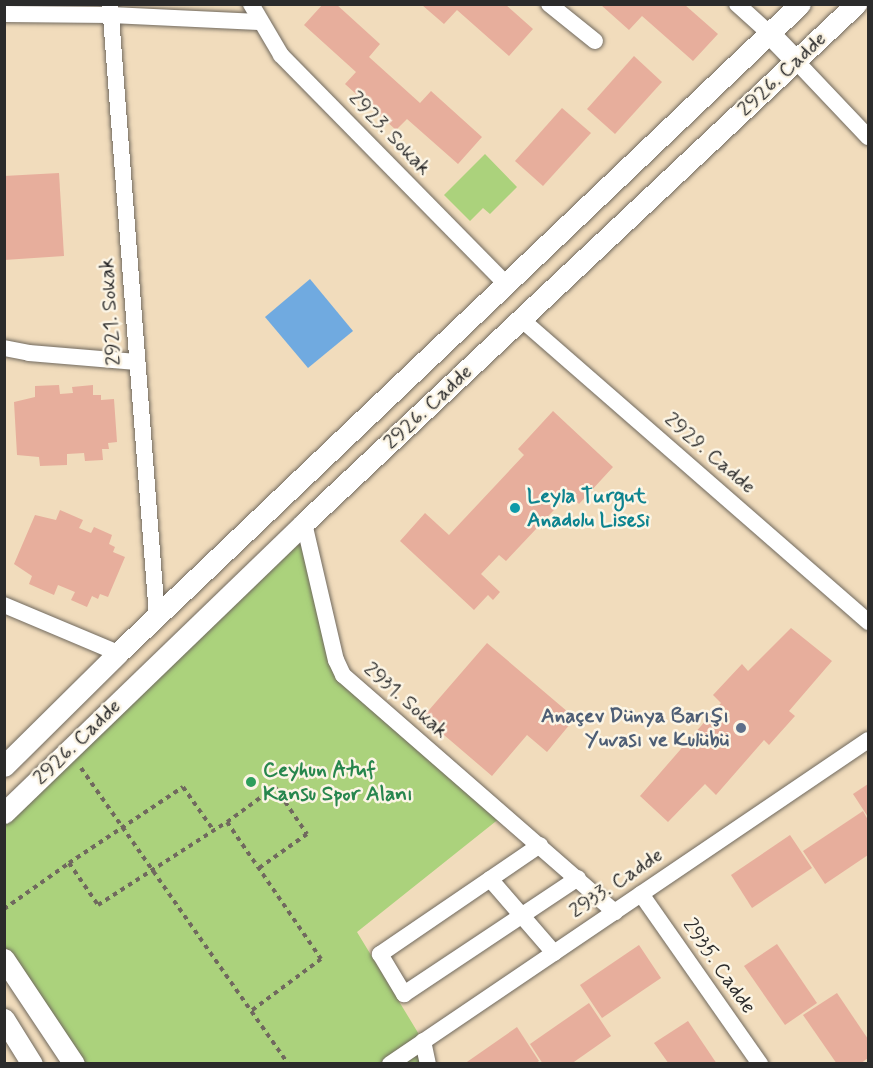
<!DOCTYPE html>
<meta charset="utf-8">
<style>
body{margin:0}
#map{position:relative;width:873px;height:1068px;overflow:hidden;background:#f1dcbc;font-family:Mynerve,sans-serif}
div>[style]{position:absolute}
.green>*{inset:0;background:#abd27c}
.water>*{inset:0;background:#70aae0}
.building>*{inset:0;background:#e7ae9c}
.path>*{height:4px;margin-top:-2px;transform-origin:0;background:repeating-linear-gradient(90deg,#70695e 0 4.5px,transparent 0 9px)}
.roads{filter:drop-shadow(0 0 2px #70695e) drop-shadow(0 0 2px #70695e)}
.minor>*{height:16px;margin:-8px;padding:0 8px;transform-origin:8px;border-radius:8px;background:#fff}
.tertiary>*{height:21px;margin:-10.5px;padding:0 10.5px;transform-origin:10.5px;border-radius:10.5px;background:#fff}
.dots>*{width:16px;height:16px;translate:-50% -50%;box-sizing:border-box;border:3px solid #fcf5e5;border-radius:50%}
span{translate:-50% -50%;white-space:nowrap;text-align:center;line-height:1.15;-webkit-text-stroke:5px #fcf5e5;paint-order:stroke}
.street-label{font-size:21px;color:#2b2b2b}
.culture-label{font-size:21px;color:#0d838f;font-weight:700}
.left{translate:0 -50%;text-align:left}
.service-label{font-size:21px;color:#4e5e75;font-weight:700}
.right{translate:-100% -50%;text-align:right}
.leisure-label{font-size:21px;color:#27864d;font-weight:700}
.frame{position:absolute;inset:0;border:6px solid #2b2b2b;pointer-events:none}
</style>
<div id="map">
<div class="green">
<i style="clip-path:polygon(485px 154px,517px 187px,490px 214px,483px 208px,470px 221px,444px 195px)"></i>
<i style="clip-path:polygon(304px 523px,336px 660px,505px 814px,357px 932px,423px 1041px,428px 1063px,74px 1064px,5px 959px,4px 813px)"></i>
</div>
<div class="water">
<i style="clip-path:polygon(310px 279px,353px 331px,308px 368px,265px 317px)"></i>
</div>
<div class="building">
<i style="clip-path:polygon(323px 4px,336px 4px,380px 44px,369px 57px,420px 103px,431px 91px,482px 137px,458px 164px,407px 119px,396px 130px,345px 84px,356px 72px,304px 25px)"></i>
<i style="clip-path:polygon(422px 5px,506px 5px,533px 29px,509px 56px,457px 10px,444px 24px)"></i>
<i style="clip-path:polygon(601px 5px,685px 5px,718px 34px,693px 61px,642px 16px,629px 30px)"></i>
<i style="clip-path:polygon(634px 56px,662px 82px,615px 134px,587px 109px)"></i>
<i style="clip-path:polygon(562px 108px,591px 133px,543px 186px,515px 161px)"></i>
<i style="clip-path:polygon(59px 173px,64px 256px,4px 260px,4px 176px)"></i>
<i style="clip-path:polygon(59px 385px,60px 394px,73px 393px,72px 387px,93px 385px,93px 395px,101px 395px,101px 400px,114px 399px,117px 442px,108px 443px,109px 449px,102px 449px,103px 460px,85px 461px,84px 453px,67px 454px,67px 465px,40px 466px,39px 457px,17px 455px,14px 402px,35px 397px,35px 386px)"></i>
<i style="clip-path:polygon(553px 411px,613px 467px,579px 504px,569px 494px,506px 561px,499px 555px,481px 574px,500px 592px,493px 600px,488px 595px,474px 610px,400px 541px,425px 513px,449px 535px,524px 455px,518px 449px)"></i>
<i style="clip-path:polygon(60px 510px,83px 520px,79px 528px,91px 533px,94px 527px,112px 535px,109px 544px,115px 547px,113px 552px,125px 557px,108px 597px,100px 594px,98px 599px,92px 596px,87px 607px,71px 600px,75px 592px,58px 585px,54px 595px,29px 584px,32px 576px,14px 564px,35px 515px,56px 520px)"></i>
<i style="clip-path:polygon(791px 628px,832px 661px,789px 711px,795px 716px,769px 745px,764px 740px,716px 795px,705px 784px,668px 822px,640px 796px,721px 703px,713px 695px,742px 664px,748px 671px)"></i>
<i style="clip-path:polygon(487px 643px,575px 718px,547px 752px,527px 735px,492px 776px,423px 717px)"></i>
<i style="clip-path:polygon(868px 784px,868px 817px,853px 794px)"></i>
<i style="clip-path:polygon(863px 811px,868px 820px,868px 855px,825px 884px,803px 851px)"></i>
<i style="clip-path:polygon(790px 835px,812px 868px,752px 908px,731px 875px)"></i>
<i style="clip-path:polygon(777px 944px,817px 1003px,785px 1025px,744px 966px)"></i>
<i style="clip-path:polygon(639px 945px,661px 978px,602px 1018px,580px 985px)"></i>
<i style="clip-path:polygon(837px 993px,868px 1039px,868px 1058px,860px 1064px,837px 1064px,803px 1015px)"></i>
<i style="clip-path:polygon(589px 1003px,611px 1036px,571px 1064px,543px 1064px,530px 1044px)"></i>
<i style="clip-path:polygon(688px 1021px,717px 1064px,669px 1064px,654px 1043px)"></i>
<i style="clip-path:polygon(517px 1027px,539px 1061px,535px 1064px,464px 1064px)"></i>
</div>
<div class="path">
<i style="left:81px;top:768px;width:361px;rotate:55deg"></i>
<i style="left:227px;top:822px;width:59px;rotate:-36.1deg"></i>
<i style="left:275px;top:787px;width:57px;rotate:55.8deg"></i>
<i style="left:307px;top:834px;width:59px;rotate:144.7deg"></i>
<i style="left:69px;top:863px;width:137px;rotate:-33.7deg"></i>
<i style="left:183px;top:787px;width:54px;rotate:54.8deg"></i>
<i style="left:4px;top:909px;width:80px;rotate:-35.3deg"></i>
<i style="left:69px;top:863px;width:51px;rotate:55.4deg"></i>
<i style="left:98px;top:905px;width:153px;rotate:-32.8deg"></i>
<i style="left:227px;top:822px;width:166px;rotate:55.5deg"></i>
<i style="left:321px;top:959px;width:87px;rotate:143.4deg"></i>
</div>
<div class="roads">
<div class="minor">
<i style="left:110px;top:4px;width:614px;rotate:85.61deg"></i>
<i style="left:251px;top:4px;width:59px;rotate:59.5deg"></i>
<i style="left:281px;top:55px;width:322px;rotate:45.5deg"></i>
<i style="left:549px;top:4px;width:59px;rotate:38.8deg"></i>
<i style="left:737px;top:4px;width:43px;rotate:42.2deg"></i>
<i style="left:4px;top:14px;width:107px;rotate:0.5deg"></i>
<i style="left:111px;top:15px;width:148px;rotate:2.7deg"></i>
<i style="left:796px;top:61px;width:105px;rotate:46.5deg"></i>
<i style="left:521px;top:319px;width:461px;rotate:41.1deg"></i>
<i style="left:4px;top:348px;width:25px;rotate:11deg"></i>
<i style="left:29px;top:353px;width:108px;rotate:4.8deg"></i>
<i style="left:304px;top:523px;width:141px;rotate:76.9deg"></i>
<i style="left:336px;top:660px;width:17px;rotate:65deg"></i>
<i style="left:343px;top:675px;width:361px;rotate:41.1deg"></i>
<i style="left:4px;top:605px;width:124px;rotate:22.8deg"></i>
<i style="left:540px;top:845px;width:194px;rotate:145.7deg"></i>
<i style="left:380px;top:954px;width:47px;rotate:59deg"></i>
<i style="left:404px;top:994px;width:209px;rotate:-33.7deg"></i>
<i style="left:490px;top:879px;width:98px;rotate:49.1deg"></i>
<i style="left:641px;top:894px;width:208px;rotate:55deg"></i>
<i style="left:423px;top:1041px;width:24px;rotate:78deg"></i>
<i style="left:390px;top:1064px;width:577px;rotate:-34.13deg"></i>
</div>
<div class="tertiary">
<i style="left:769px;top:33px;width:39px;rotate:46deg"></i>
<i style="left:4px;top:766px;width:161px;rotate:-44.7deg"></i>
<i style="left:118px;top:653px;width:941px;rotate:-43.58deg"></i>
<i style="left:4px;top:813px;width:417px;rotate:-44deg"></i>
<i style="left:304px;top:523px;width:758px;rotate:-43.24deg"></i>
<i style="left:4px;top:959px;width:126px;rotate:56.3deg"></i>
<i style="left:4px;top:1019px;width:53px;rotate:58.1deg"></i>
</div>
</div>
<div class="dots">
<i style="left:515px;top:508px;background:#0f9aa8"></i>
<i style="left:741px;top:728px;background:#5c6f8a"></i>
<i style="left:251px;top:782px;background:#2e9e5b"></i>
</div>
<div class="street-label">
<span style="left:782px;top:74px;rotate:-43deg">2926. Cadde</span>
<span style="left:390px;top:133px;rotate:46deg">2923. Sokak</span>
<span style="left:110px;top:312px;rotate:-94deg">2921. Sokak</span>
<span style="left:428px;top:407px;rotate:-43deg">2926. Cadde</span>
<span style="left:710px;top:453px;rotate:41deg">2929. Cadde</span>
<span style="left:406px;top:700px;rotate:41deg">2931. Sokak</span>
<span style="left:77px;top:742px;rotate:-44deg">2926. Cadde</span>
<span style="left:616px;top:883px;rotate:-34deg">2933. Cadde</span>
<span style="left:719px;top:966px;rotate:55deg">2935. Cadde</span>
</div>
<div class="culture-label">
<span class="left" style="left:527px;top:508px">Leyla Turgut<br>Anadolu Lisesi</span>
</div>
<div class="service-label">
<span class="right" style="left:729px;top:728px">Anaçev Dünya Barışı<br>Yuvası ve Kulübü</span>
</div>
<div class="leisure-label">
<span class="left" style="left:263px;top:782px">Ceyhun Atuf<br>Kansu Spor Alanı</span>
</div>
<div class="frame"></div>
</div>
